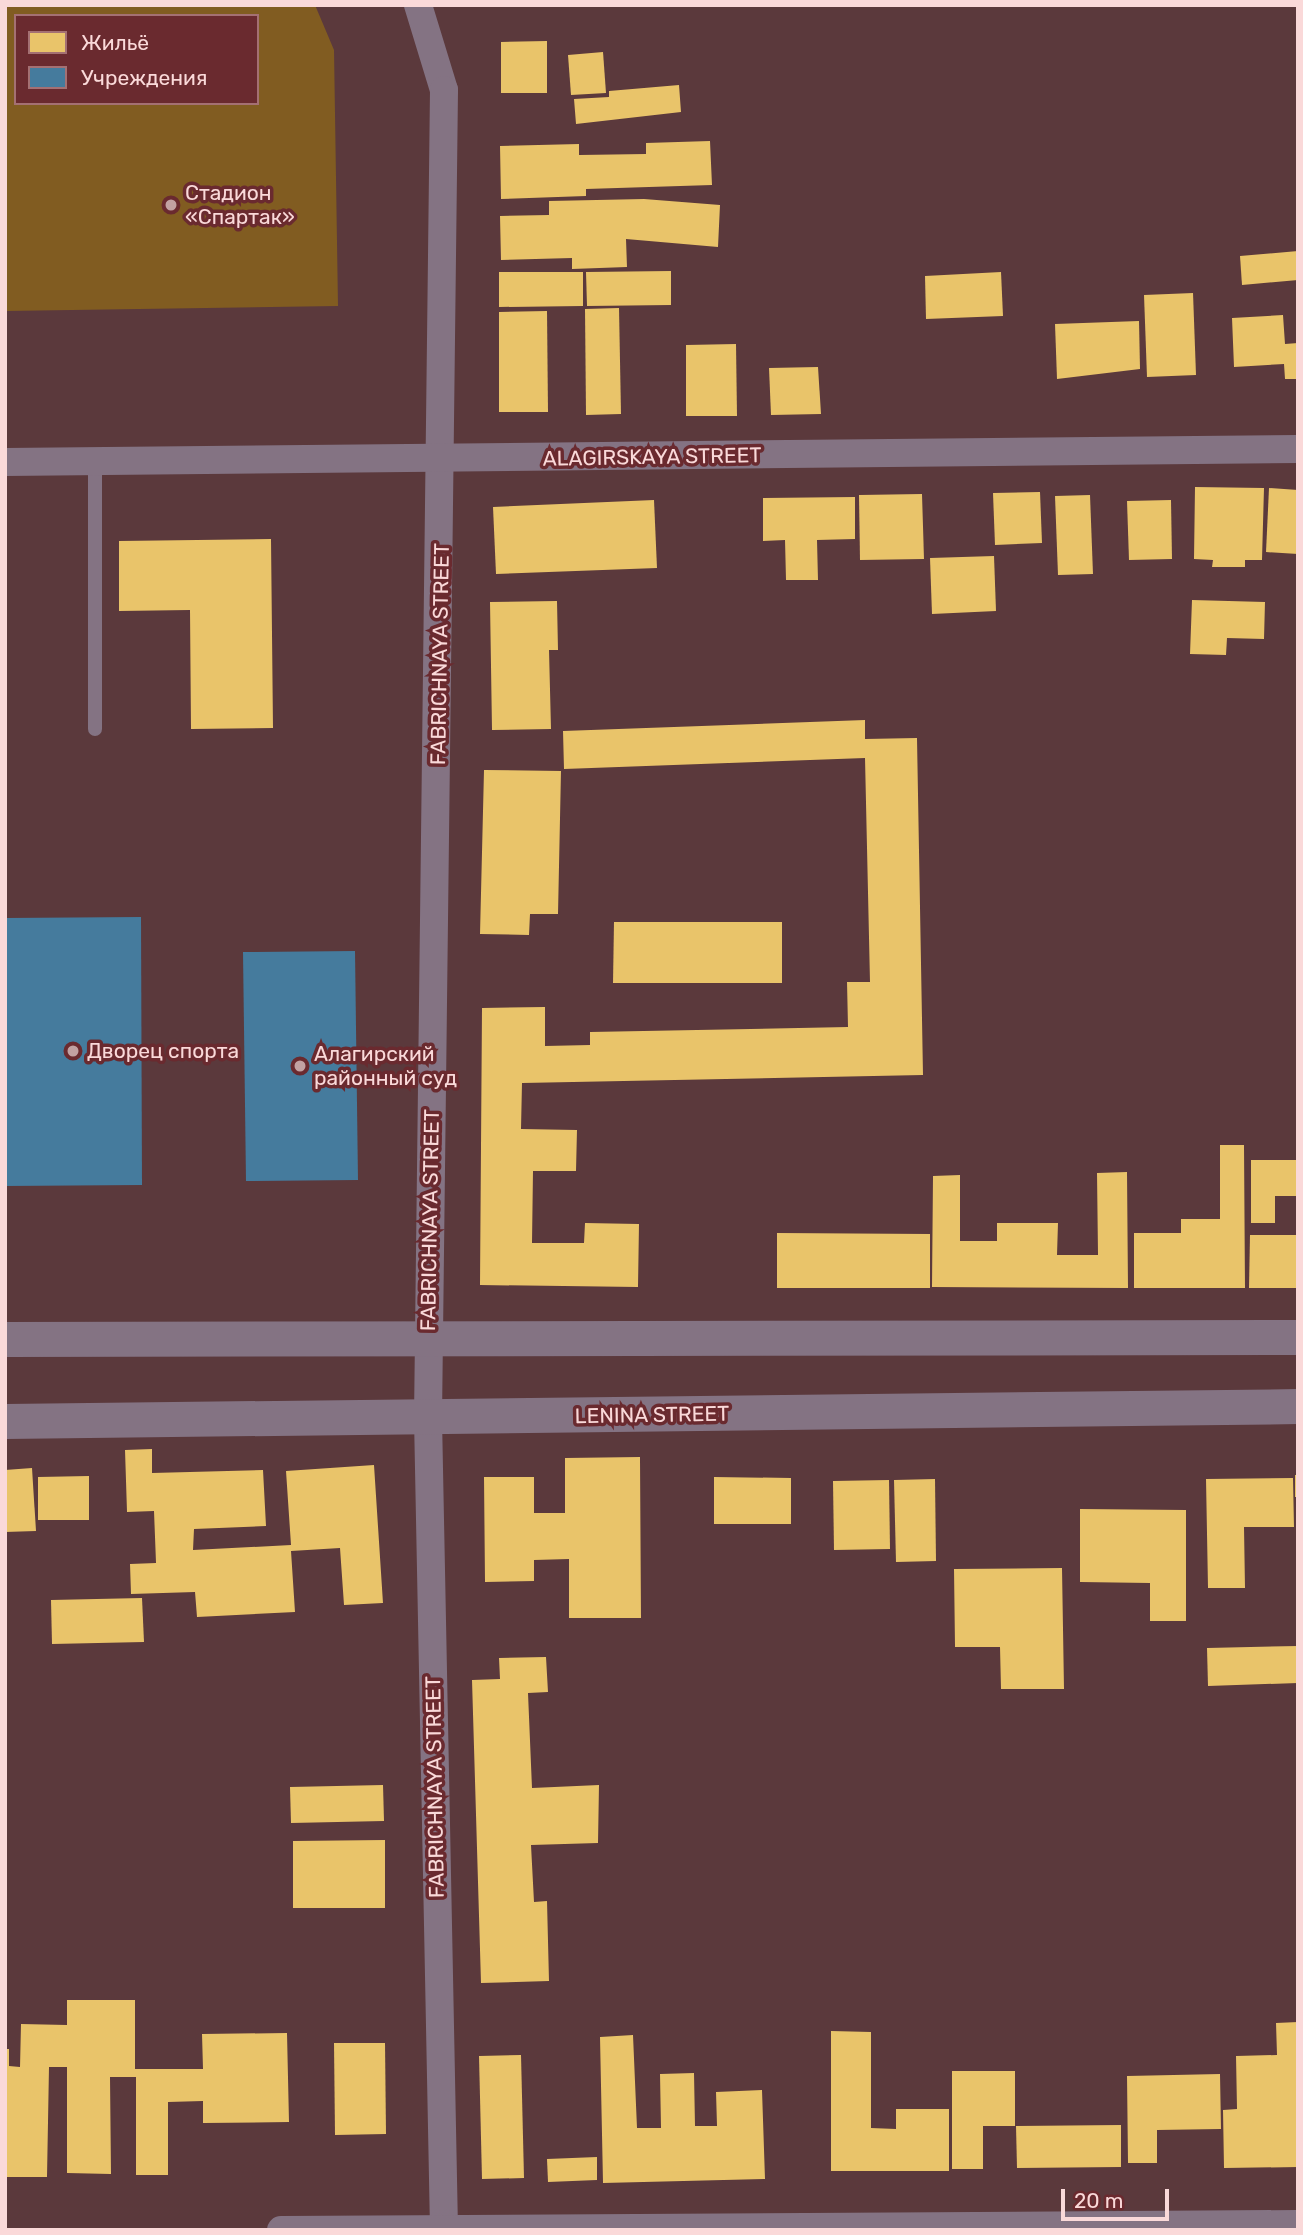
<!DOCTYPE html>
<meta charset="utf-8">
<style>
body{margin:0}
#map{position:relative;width:1303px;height:2235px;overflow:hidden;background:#5b393c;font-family:Rubik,sans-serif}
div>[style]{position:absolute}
.green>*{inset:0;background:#815c21}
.homes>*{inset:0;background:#e9c46a}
.public>*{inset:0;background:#457b9d}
.service>*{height:14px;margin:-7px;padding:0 7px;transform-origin:7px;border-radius:7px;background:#847383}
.minor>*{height:28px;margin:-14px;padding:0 14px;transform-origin:14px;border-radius:14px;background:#847383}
.tertiary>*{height:35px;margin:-17.5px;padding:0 17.5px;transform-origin:17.5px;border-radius:17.5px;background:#847383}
.dots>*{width:19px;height:19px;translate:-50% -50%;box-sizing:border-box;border:4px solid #6a2a2f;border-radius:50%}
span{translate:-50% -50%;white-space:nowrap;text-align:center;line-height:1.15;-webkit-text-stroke:7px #6a2a2f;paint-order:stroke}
.poi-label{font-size:21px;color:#fad9d9}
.left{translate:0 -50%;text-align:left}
.street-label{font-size:21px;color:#fad9d9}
.frame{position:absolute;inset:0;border:7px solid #fad9d9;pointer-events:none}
.legend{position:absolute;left:14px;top:14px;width:245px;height:91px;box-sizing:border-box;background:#6a2a2f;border:2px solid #a47073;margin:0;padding:9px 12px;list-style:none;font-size:21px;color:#fad9d9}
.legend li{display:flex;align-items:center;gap:14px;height:35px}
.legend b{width:35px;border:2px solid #a47073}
.scale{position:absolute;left:1061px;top:2189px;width:108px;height:32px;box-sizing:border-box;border:4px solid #fad9d9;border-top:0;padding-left:9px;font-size:21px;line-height:24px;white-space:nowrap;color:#fad9d9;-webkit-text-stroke:5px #6a2a2f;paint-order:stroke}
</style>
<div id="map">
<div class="green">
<i style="clip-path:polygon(evenodd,5px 5px,315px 5px,334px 50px,338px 306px,5px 311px,5px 5px,16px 16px,257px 16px,257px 103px,16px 103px,16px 16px)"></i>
</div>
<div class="homes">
<i style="clip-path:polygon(547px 41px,547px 93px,501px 93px,501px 42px)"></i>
<i style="clip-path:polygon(603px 52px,606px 93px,571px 95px,568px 55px)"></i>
<i style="clip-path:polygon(679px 85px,681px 112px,576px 124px,574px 99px,609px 97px,609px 91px)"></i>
<i style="clip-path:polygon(710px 141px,712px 185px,586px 189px,586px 196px,501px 199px,500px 146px,579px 144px,579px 155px,646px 154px,646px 143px)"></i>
<i style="clip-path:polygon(644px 199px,720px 205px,718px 247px,626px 239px,627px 267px,572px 269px,572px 258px,501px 260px,500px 216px,549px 215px,549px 201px)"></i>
<i style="clip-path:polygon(1298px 251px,1298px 280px,1242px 285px,1240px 256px)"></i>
<i style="clip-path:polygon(671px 271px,671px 305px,587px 306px,586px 272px)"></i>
<i style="clip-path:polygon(499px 272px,583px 272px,583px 306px,499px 307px)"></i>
<i style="clip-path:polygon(1001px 272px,1003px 316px,926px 319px,925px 276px)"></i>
<i style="clip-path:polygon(1193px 293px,1196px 375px,1147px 377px,1144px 295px)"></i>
<i style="clip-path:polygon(619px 308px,621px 414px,586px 415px,585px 309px)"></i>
<i style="clip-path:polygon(547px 311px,548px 412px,499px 412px,499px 312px)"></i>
<i style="clip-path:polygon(1283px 315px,1285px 344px,1298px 343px,1298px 379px,1285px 379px,1284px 364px,1234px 367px,1232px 318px)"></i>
<i style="clip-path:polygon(1139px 321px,1140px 369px,1057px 379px,1055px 324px)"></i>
<i style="clip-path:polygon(736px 344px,737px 416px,686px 416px,686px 345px)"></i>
<i style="clip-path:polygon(818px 367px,821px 414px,771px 415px,769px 368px)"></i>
<i style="clip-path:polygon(1195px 487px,1264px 488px,1262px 560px,1245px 560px,1245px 567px,1212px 567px,1213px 560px,1194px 559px)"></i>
<i style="clip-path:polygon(1269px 488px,1298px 490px,1298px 554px,1266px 552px)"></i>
<i style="clip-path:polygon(1040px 492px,1042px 543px,995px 545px,993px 493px)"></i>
<i style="clip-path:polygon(922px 494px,924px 559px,860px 560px,859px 495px)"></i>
<i style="clip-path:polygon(1090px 495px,1093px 574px,1058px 575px,1055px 496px)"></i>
<i style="clip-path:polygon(855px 497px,855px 539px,817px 540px,818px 580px,786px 580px,785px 540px,763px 541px,763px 498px)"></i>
<i style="clip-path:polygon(654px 500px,657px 568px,496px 574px,493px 507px)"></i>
<i style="clip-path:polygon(1171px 500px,1172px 559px,1129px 560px,1127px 501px)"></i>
<i style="clip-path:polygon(271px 539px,273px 728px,191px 729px,190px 610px,119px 611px,119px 541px)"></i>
<i style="clip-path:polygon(994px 556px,996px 611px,932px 614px,930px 558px)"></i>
<i style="clip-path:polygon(1192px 600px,1265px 602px,1264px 639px,1227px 638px,1226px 655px,1190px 654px)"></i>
<i style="clip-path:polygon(557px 601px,558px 650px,549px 650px,551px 729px,492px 730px,490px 602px)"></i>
<i style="clip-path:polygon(865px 720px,865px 739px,917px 738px,923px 1075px,522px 1083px,521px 1129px,577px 1130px,576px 1171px,533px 1171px,532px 1243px,584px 1243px,585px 1223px,639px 1224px,638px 1287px,480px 1285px,482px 1008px,545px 1007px,545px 1046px,590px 1045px,590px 1032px,848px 1027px,847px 982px,870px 982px,865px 758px,564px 769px,563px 731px)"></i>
<i style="clip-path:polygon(484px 770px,561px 771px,558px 914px,530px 914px,529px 935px,480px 934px)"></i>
<i style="clip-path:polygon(614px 922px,782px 922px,782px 983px,613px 983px)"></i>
<i style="clip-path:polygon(1220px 1145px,1244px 1145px,1245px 1288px,1134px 1288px,1134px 1233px,1181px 1233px,1181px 1219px,1220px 1219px)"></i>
<i style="clip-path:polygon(1251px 1160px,1298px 1160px,1298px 1196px,1275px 1196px,1275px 1223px,1251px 1223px)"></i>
<i style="clip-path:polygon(1127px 1172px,1128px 1288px,932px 1287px,933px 1176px,960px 1175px,960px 1241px,997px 1241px,997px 1223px,1058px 1223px,1057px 1255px,1098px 1255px,1097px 1173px)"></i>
<i style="clip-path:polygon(777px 1233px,930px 1234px,930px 1288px,777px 1288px)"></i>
<i style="clip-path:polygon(1250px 1235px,1298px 1235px,1298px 1288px,1249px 1288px)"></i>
<i style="clip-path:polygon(152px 1449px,152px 1473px,263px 1470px,266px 1526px,194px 1529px,193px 1550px,291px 1545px,286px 1471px,374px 1465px,383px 1603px,344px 1605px,340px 1548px,291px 1551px,295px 1612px,197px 1617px,195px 1592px,131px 1594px,130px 1564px,156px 1563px,154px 1511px,127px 1512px,125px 1450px)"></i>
<i style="clip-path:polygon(640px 1457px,641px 1618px,569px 1618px,569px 1559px,534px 1560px,534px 1581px,485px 1582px,484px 1477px,534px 1477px,534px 1513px,565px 1513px,565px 1458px)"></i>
<i style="clip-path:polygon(32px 1468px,36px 1531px,5px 1532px,5px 1470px)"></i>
<i style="clip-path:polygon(1295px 1475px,1298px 1475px,1298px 1497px,1295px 1497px)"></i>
<i style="clip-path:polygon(89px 1476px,89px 1520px,38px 1520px,38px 1477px)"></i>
<i style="clip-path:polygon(714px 1477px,791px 1478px,791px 1524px,714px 1524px)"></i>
<i style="clip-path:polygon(1293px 1478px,1294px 1527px,1244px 1527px,1245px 1588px,1208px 1588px,1206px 1479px)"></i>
<i style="clip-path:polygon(935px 1479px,936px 1561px,896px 1562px,894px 1480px)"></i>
<i style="clip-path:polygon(889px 1480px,890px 1549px,834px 1550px,833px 1481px)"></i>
<i style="clip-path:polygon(1080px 1509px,1186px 1510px,1186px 1621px,1150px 1621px,1150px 1583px,1080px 1582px)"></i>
<i style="clip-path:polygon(1062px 1568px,1064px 1689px,1001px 1689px,1000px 1647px,955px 1647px,954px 1569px)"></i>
<i style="clip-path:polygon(142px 1598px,144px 1642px,52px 1644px,51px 1600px)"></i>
<i style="clip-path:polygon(1298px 1646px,1298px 1683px,1208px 1686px,1207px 1648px)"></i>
<i style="clip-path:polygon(546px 1657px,548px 1692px,528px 1693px,532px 1788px,599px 1785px,598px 1843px,531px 1845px,534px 1902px,547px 1901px,549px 1981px,481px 1983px,472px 1680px,500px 1679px,499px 1658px)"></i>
<i style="clip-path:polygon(383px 1785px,384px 1821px,291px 1823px,290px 1787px)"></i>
<i style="clip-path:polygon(385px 1840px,385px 1908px,293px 1908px,293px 1841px)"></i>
<i style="clip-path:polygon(67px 2000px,135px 2000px,135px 2069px,203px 2069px,202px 2034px,287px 2033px,289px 2122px,203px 2123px,203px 2101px,168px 2102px,168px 2175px,136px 2175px,136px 2077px,110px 2077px,111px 2174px,67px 2173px,67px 2067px,49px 2067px,47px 2177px,5px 2177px,5px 2049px,9px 2049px,9px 2066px,20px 2067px,21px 2024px,67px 2025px)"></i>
<i style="clip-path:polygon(1298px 2022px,1298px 2167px,1224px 2168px,1223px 2110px,1237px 2109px,1236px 2056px,1277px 2055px,1276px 2023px)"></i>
<i style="clip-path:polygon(831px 2031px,871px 2032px,871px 2128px,896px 2129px,896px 2109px,949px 2109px,949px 2171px,831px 2171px)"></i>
<i style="clip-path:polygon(633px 2035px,637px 2128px,661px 2128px,660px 2074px,694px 2073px,695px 2126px,717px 2126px,716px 2092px,762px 2090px,765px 2179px,603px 2183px,600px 2037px)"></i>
<i style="clip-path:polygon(334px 2043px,385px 2043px,386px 2134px,335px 2135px)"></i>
<i style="clip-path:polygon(521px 2055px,524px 2178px,482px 2179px,479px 2056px)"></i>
<i style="clip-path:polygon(952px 2071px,1015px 2071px,1015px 2126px,983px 2126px,983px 2169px,952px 2169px)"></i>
<i style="clip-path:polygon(1220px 2074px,1221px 2129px,1157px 2130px,1157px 2163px,1128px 2163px,1127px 2076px)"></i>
<i style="clip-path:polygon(1121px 2125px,1121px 2167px,1017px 2168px,1016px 2126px)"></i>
<i style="clip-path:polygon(597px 2157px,597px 2180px,548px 2182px,547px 2159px)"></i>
</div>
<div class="public">
<i style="clip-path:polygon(141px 917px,142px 1185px,5px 1186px,5px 918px)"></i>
<i style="clip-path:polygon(355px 951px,358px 1180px,246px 1181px,243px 952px)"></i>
</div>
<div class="service">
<i style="left:95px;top:729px;width:268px;rotate:-90deg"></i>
</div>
<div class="minor">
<i style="left:418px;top:5px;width:89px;rotate:73deg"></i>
<i style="left:444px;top:90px;width:1328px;rotate:90.69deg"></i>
<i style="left:428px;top:1418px;width:812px;rotate:88.87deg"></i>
<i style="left:5px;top:462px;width:1293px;rotate:-0.58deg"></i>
<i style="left:281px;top:2230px;width:1017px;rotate:-0.34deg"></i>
</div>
<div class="tertiary">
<i style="left:5px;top:1339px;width:1293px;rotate:-0.09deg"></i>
<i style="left:5px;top:1421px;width:1293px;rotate:-0.66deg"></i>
</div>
<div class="dots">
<i style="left:171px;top:205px;background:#c2a1a2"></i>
<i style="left:73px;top:1051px;background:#c2a1a2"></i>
<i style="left:300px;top:1066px;background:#c2a1a2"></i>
</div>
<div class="poi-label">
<span class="left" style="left:185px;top:205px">Стадион<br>«Спартак»</span>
<span class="left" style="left:87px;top:1051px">Дворец спорта</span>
<span class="left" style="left:314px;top:1066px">Алагирский<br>районный суд</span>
</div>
<div class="street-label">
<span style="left:652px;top:457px;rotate:-1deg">ALAGIRSKAYA STREET</span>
<span style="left:440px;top:654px;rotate:-89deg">FABRICHNAYA STREET</span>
<span style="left:430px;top:1220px;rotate:-89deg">FABRICHNAYA STREET</span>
<span style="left:652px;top:1415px;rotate:-1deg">LENINA STREET</span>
<span style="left:435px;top:1787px;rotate:-91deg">FABRICHNAYA STREET</span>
</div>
<div class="frame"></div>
<ul class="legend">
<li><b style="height:19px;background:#e9c46a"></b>Жильё</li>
<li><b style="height:19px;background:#457b9d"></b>Учреждения</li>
</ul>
<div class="scale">20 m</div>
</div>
